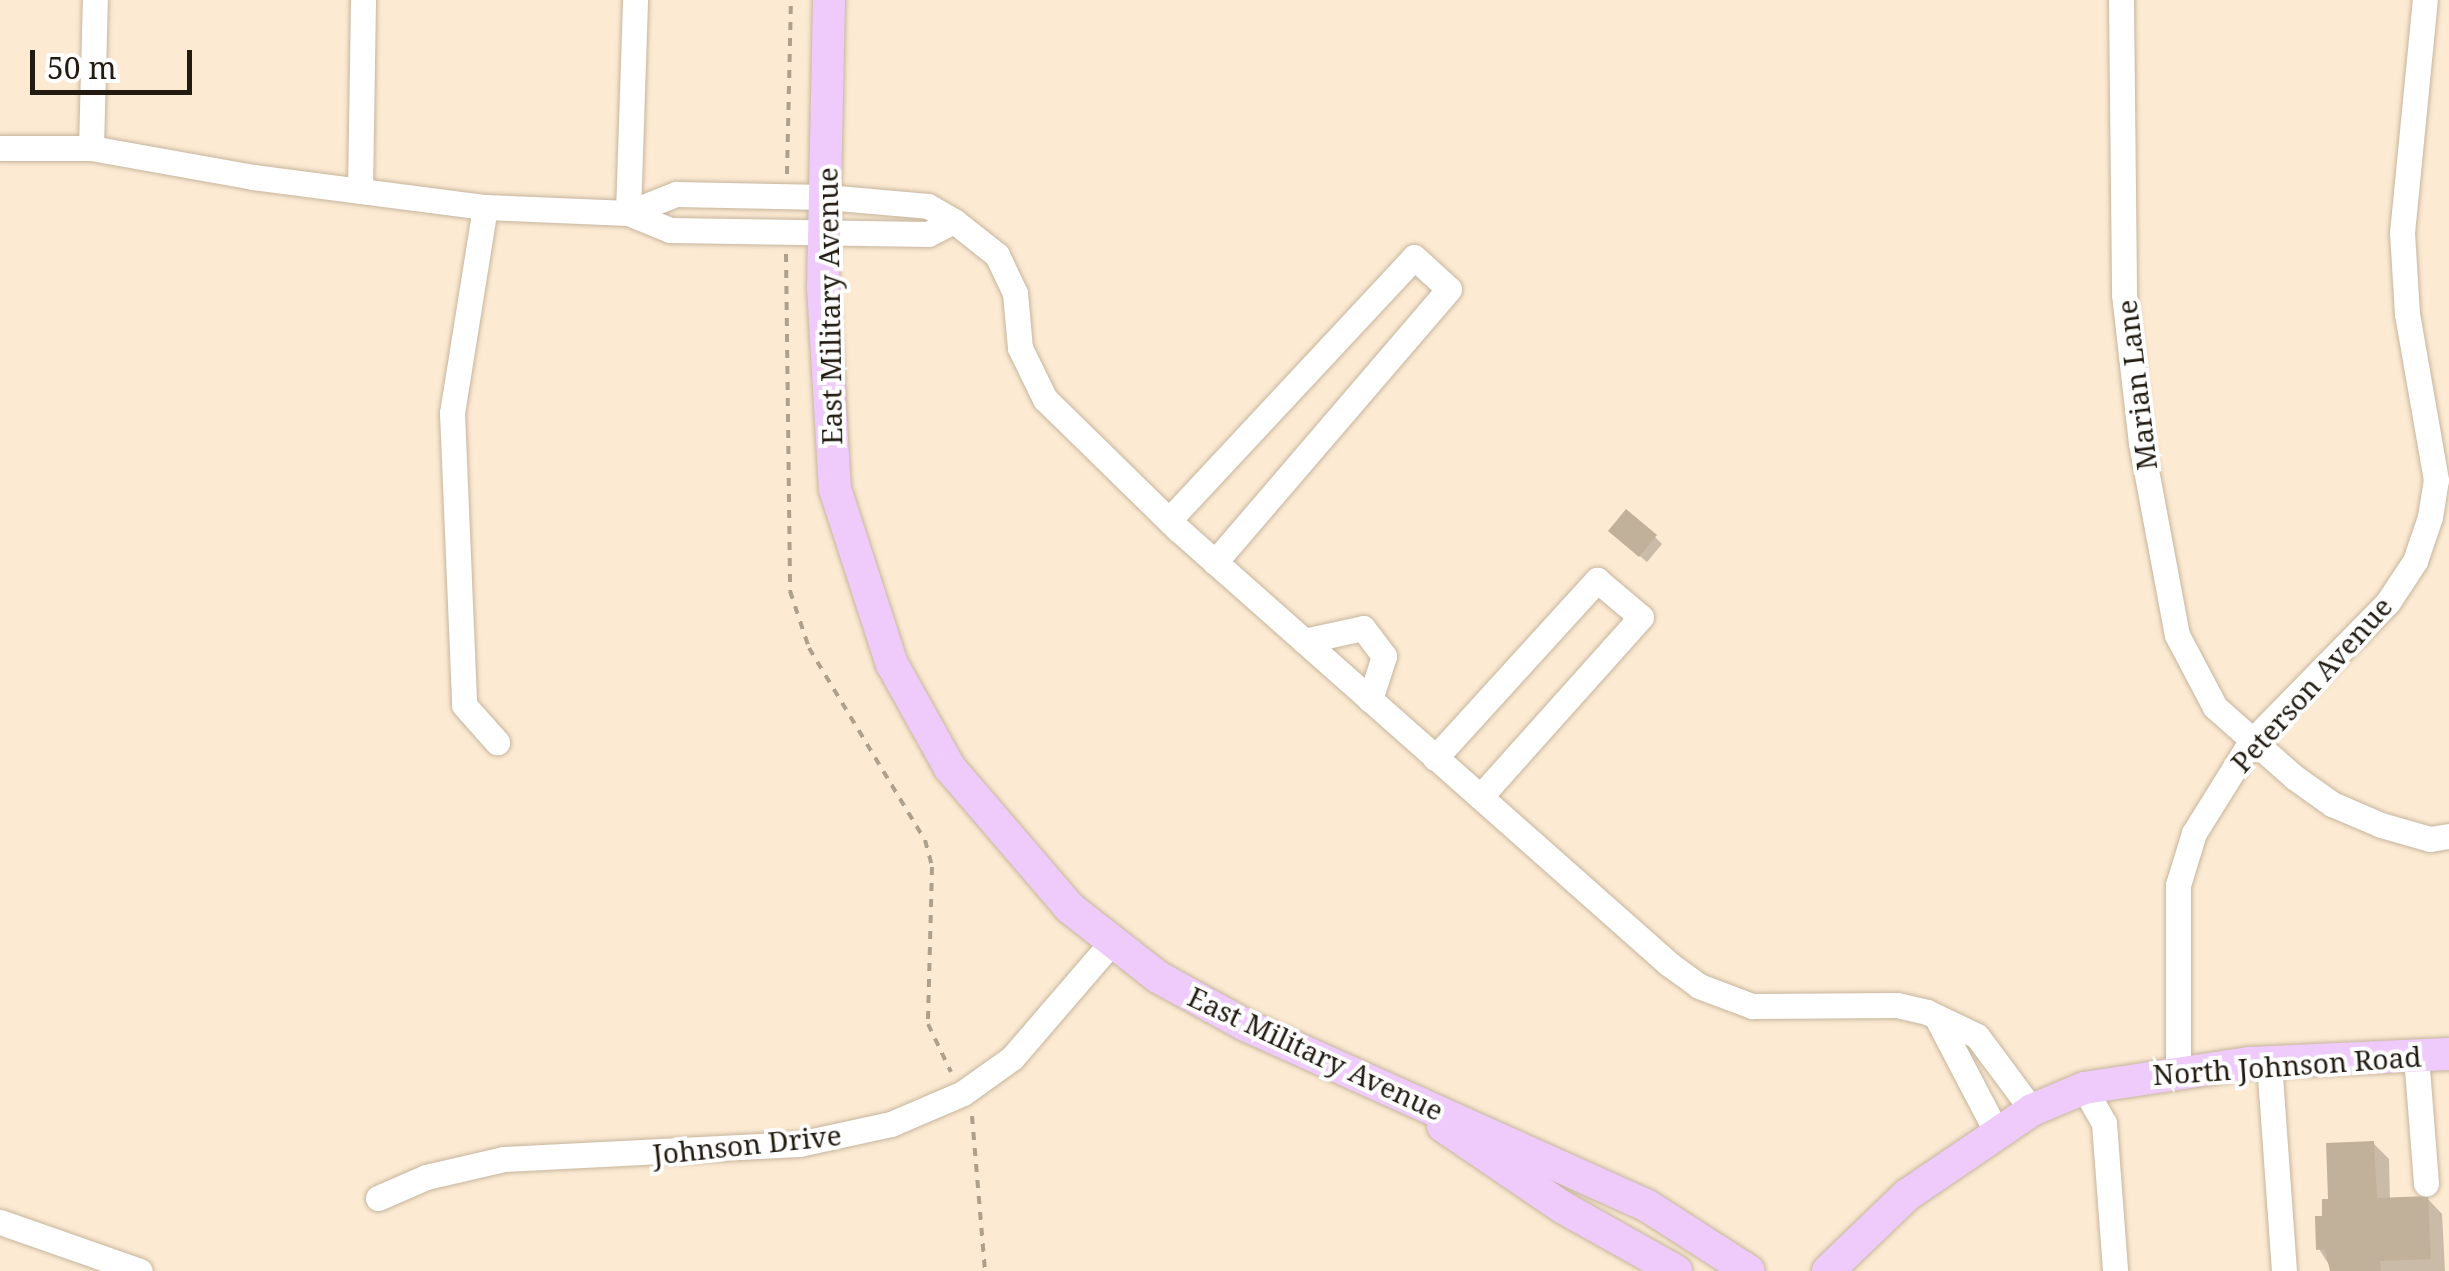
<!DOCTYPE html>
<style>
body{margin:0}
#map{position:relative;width:2449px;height:1271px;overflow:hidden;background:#fcead2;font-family:"Noto Serif",serif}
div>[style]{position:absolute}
.shadow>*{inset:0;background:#0003}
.building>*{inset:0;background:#c2b19a}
.path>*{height:4px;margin-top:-2px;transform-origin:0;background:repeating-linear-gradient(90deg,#ada08d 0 8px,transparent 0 16px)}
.roads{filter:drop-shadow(0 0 2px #c6b59e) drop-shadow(0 0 2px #c6b59e)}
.minor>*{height:25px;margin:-12.5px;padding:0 12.5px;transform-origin:12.5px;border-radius:12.5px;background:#fff}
.major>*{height:32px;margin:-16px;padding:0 16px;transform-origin:16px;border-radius:16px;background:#efcbfc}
span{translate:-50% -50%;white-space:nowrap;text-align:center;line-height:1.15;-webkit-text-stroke:8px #fff;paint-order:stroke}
.street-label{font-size:28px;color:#211b12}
.scale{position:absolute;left:30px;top:50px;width:162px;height:45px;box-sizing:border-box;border:5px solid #211b12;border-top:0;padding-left:12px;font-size:30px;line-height:35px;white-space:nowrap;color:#211b12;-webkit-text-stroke:8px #fff;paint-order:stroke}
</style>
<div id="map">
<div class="shadow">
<i style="clip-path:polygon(1655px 537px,1662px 544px,1647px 562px,1619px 538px)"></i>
<i style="clip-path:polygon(2373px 1143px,2389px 1159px,2390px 1200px,2427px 1198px,2442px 1214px,2445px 1271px,2333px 1271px,2319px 1249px,2330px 1201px)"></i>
</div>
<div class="building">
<i style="clip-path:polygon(1626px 509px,1657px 535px,1639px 557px,1608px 531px)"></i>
<i style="clip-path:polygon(2374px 1141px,2377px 1198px,2428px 1196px,2431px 1259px,2380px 1261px,2381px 1271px,2330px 1271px,2325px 1249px,2316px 1250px,2315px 1216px,2322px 1216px,2322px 1199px,2328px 1199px,2326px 1143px)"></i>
</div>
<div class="path">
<i style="left:787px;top:174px;width:174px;rotate:-88.7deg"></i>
<i style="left:786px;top:254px;width:337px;rotate:89.3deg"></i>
<i style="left:790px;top:591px;width:60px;rotate:71.6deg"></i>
<i style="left:809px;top:648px;width:224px;rotate:58.9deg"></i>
<i style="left:925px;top:840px;width:28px;rotate:75deg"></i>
<i style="left:932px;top:867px;width:157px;rotate:91.5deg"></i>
<i style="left:928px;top:1024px;width:53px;rotate:64.4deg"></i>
<i style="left:972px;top:1116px;width:156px;rotate:85.2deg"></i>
</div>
<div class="roads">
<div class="minor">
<i style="left:2121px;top:0;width:294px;rotate:89.4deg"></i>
<i style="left:2124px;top:294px;width:150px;rotate:83.5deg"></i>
<i style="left:2141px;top:443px;width:195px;rotate:79.4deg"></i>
<i style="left:2177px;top:635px;width:81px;rotate:62.2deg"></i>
<i style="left:2215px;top:707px;width:106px;rotate:41.5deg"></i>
<i style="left:2294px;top:777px;width:47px;rotate:35.4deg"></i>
<i style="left:2332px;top:804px;width:53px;rotate:23.2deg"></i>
<i style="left:2381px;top:825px;width:51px;rotate:15.9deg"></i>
<i style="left:2430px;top:839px;width:19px;rotate:-9deg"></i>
<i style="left:0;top:148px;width:91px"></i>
<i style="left:91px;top:148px;width:165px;rotate:10.1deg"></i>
<i style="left:253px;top:177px;width:234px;rotate:7.4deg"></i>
<i style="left:485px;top:207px;width:143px;rotate:2.4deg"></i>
<i style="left:628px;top:213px;width:45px;rotate:22deg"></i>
<i style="left:670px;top:230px;width:258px;rotate:0.9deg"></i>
<i style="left:928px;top:234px;width:29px;rotate:-27deg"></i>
<i style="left:91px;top:148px;width:148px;rotate:-88.5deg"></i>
<i style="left:360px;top:191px;width:191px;rotate:-89.1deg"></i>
<i style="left:485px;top:207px;width:209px;rotate:99.1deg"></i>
<i style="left:452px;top:413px;width:292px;rotate:87.6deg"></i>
<i style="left:464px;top:705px;width:50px;rotate:48.3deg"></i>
<i style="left:628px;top:213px;width:52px;rotate:-21.6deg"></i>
<i style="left:676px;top:194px;width:150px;rotate:1.1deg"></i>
<i style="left:826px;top:197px;width:102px;rotate:5deg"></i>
<i style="left:928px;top:206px;width:30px;rotate:30deg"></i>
<i style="left:954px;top:221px;width:55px;rotate:38.3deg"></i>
<i style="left:997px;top:255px;width:42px;rotate:64.7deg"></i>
<i style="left:1015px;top:293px;width:55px;rotate:84.8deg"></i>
<i style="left:1020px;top:348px;width:57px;rotate:63.9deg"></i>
<i style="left:1045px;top:399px;width:187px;rotate:44.4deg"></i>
<i style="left:1179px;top:530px;width:655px;rotate:41.53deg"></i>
<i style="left:1669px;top:964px;width:37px;rotate:36deg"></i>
<i style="left:1699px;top:986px;width:57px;rotate:20.7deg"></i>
<i style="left:1752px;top:1006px;width:145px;rotate:-0.4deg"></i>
<i style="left:1897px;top:1005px;width:31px;rotate:13deg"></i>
<i style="left:1927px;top:1012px;width:55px;rotate:25.6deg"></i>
<i style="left:1977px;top:1036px;width:92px;rotate:53.4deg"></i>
<i style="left:628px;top:213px;width:213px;rotate:-88.1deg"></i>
<i style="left:1169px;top:520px;width:359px;rotate:-47deg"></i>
<i style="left:1414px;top:257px;width:47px;rotate:42.4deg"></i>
<i style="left:1449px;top:289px;width:360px;rotate:130.6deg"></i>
<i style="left:1304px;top:641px;width:60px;rotate:-12.4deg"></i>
<i style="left:1363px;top:628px;width:35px;rotate:53deg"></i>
<i style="left:1384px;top:656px;width:46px;rotate:107.7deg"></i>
<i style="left:1435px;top:758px;width:241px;rotate:-47.7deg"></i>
<i style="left:1597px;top:580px;width:57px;rotate:40.1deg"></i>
<i style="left:1641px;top:617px;width:241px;rotate:131.8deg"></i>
<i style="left:1939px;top:1022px;width:125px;rotate:62.4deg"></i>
<i style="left:2416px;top:1056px;width:128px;rotate:85.5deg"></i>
<i style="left:2269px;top:1062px;width:210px;rotate:85.9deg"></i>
<i style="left:2178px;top:1070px;width:185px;rotate:-90deg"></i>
<i style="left:2178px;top:885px;width:54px;rotate:-72.9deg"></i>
<i style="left:2194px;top:833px;width:106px;rotate:-58.1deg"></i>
<i style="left:2250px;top:743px;width:197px;rotate:-45.6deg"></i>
<i style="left:2388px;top:602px;width:49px;rotate:-56.6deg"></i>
<i style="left:2415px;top:561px;width:46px;rotate:-71.2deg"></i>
<i style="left:2430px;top:517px;width:37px;rotate:-81deg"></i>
<i style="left:2436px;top:480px;width:169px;rotate:-99.9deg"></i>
<i style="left:2407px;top:314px;width:81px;rotate:-93.5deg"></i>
<i style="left:2402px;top:233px;width:234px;rotate:-84.4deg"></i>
<i style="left:2084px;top:1088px;width:40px;rotate:60.3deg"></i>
<i style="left:2104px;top:1123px;width:148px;rotate:85.7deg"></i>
<i style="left:378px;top:1198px;width:52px;rotate:-23.6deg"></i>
<i style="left:426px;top:1177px;width:80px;rotate:-13deg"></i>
<i style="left:504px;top:1159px;width:295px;rotate:-2.9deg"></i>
<i style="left:799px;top:1144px;width:94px;rotate:-12.3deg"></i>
<i style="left:891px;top:1124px;width:78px;rotate:-23.3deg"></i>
<i style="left:963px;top:1093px;width:60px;rotate:-35.5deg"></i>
<i style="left:1012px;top:1058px;width:152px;rotate:-49.3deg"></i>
<i style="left:0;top:1222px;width:148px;rotate:19.3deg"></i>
</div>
<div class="major">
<i style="left:829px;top:0;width:288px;rotate:91.2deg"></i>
<i style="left:823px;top:288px;width:201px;rotate:86.6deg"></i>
<i style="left:835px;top:489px;width:184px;rotate:72deg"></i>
<i style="left:892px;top:664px;width:119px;rotate:60.9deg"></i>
<i style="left:950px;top:768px;width:184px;rotate:49.4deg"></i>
<i style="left:1070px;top:908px;width:112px;rotate:38.1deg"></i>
<i style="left:1158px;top:977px;width:99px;rotate:28.9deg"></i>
<i style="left:1245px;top:1025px;width:440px;rotate:24.2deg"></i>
<i style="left:1646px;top:1205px;width:122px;rotate:32.7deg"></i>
<i style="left:1443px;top:1126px;width:144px;rotate:34.2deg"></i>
<i style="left:1562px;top:1207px;width:131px;rotate:29.3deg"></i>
<i style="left:1828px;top:1271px;width:110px;rotate:-43.9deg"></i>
<i style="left:1907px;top:1195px;width:151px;rotate:-34.2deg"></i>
<i style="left:2032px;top:1110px;width:56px;rotate:-22.9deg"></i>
<i style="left:2084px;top:1088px;width:168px;rotate:-8.6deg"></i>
<i style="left:2250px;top:1063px;width:199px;rotate:-2.6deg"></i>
</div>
</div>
<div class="street-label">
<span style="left:829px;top:306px;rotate:-91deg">East Military Avenue</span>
<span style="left:2136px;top:385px;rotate:-97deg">Marian Lane</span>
<span style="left:2311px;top:684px;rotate:-48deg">Peterson Avenue</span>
<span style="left:1316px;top:1053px;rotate:25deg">East Military Avenue</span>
<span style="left:2287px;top:1065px;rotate:-4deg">North Johnson Road</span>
<span style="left:747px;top:1144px;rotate:-6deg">Johnson Drive</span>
</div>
<div class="scale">50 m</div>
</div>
